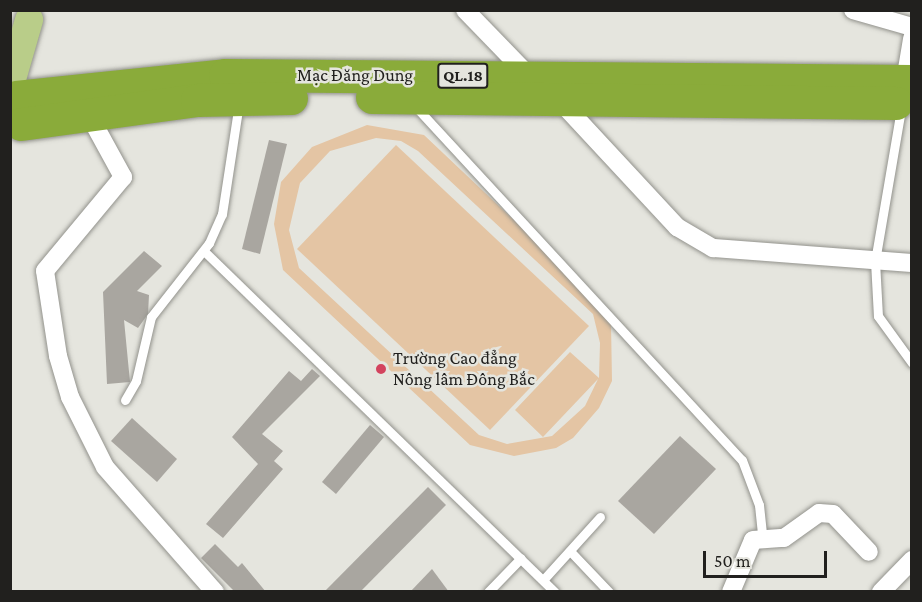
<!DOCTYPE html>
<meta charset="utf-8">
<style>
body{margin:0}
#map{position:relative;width:922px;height:602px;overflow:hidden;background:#e5e5de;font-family:"Crimson Pro",serif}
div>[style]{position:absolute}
.green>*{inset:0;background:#e4c5a4}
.building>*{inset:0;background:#a9a6a0}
.roads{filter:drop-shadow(0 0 2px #92928c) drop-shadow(0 0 2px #92928c)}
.lane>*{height:9px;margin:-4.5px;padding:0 4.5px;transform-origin:4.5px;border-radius:4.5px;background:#fff}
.street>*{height:18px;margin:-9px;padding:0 9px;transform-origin:9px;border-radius:9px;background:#fff}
.primary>*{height:28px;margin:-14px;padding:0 14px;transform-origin:14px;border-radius:14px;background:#b9cd89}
.highway>*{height:33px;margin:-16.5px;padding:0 16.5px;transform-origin:16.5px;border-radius:16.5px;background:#8aab3a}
.dots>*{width:16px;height:16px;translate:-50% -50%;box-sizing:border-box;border:3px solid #e5e5de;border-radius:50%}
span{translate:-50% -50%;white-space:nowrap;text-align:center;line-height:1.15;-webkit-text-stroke:5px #e5e5de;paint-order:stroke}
.shield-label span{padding:2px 4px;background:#e5e5de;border:2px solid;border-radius:4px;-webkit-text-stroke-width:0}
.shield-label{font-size:16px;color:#21201e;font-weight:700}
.street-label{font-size:18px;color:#21201e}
.poi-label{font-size:18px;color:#21201e}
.left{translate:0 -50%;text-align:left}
.frame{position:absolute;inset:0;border:12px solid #21201e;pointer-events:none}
.scale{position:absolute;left:703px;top:551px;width:124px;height:27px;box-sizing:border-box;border:3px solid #21201e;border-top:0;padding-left:8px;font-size:18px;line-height:21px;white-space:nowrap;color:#21201e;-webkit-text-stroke:4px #e5e5de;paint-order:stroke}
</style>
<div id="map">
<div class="green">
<i style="clip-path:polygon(evenodd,367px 125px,424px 135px,596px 298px,611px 323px,612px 381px,599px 408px,573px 438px,556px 448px,514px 456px,470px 445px,283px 270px,274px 224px,281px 182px,312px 147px,367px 125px,376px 138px,401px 141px,418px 151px,593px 314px,600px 343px,599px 378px,570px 352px,515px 410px,543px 437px,598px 379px,585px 406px,552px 436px,507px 444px,479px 435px,299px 268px,289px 230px,300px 183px,330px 151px,376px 138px)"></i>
<i style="clip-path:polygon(396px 145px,589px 326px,490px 430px,297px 249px)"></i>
</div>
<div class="building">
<i style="clip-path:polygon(269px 140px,287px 144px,260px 254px,242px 249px)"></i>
<i style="clip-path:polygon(144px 251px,162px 266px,137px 291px,149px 295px,148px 314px,138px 328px,124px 320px,130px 382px,107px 384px,103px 292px)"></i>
<i style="clip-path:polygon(312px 369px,320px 376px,262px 434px,283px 451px,274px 461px,283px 469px,223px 538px,206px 524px,258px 464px,232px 437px,289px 371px,301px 381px)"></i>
<i style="clip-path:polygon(132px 418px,177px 459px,157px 482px,111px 441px)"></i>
<i style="clip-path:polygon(370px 425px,384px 437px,336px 494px,322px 482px)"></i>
<i style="clip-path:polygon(680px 436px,716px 469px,654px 534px,618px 501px)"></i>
<i style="clip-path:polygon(428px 487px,446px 505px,360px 592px,324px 592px)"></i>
<i style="clip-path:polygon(215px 544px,238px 567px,242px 563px,266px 592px,235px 592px,201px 558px)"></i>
<i style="clip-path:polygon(432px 569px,449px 592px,410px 592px)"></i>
</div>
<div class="roads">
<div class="lane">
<i style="left:415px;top:106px;width:482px;rotate:47.3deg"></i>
<i style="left:742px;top:460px;width:48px;rotate:69.3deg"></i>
<i style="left:759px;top:505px;width:31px;rotate:84deg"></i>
<i style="left:901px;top:109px;width:154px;rotate:99.7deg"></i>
<i style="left:875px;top:261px;width:55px;rotate:86.9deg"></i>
<i style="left:878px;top:316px;width:58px;rotate:54.1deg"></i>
<i style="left:204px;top:251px;width:489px;rotate:44.2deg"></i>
<i style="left:125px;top:400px;width:22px;rotate:-60deg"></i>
<i style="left:136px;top:381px;width:66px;rotate:-76.8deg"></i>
<i style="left:151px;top:317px;width:94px;rotate:-51.9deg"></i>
<i style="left:209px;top:243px;width:32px;rotate:-66deg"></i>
<i style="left:222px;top:214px;width:112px;rotate:-81.3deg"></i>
<i style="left:570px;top:551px;width:57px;rotate:46.4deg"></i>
<i style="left:543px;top:580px;width:85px;rotate:-47.9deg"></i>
<i style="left:488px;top:592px;width:47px;rotate:-45.9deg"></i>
</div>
<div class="street">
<i style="left:465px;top:10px;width:92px;rotate:45.9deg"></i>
<i style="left:853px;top:10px;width:61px;rotate:16.1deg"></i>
<i style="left:904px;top:87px;width:49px;rotate:-80.5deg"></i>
<i style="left:561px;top:102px;width:171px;rotate:47.1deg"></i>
<i style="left:677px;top:227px;width:42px;rotate:30.3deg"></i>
<i style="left:713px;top:248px;width:200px;rotate:4.3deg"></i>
<i style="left:89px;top:115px;width:71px;rotate:61.3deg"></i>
<i style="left:123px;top:177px;width:122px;rotate:129.7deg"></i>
<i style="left:45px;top:271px;width:86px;rotate:81.3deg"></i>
<i style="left:58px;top:356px;width:43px;rotate:73.7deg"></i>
<i style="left:70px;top:397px;width:78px;rotate:63.4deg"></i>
<i style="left:105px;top:467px;width:167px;rotate:48.7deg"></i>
<i style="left:731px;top:592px;width:56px;rotate:-67.1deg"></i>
<i style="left:753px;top:540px;width:31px;rotate:-4deg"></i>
<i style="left:784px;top:538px;width:43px;rotate:-35.5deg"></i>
<i style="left:819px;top:513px;width:14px;rotate:4deg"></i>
<i style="left:833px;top:514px;width:52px;rotate:46.5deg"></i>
<i style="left:881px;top:592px;width:45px;rotate:-45.9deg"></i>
</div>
<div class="primary">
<i style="left:10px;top:86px;width:69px;rotate:-73.9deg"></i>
</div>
<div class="highway">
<i style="left:16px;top:97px;width:210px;rotate:-6deg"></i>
<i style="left:225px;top:75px;width:687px;rotate:0.5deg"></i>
<i style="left:372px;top:97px;width:524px;rotate:0.66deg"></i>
<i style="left:21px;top:124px;width:178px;rotate:-7.8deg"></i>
<i style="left:197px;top:100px;width:94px;rotate:-1.2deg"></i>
</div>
</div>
<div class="dots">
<i style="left:381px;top:369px;background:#d3435e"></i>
</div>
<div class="shield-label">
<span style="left:463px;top:76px">QL.18</span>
</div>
<div class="street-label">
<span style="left:355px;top:75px">Mạc Đăng Dung</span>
</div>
<div class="poi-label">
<span class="left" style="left:393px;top:369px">Trường Cao đẳng<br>Nông lâm Đông Bắc</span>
</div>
<div class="frame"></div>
<div class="scale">50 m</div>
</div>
